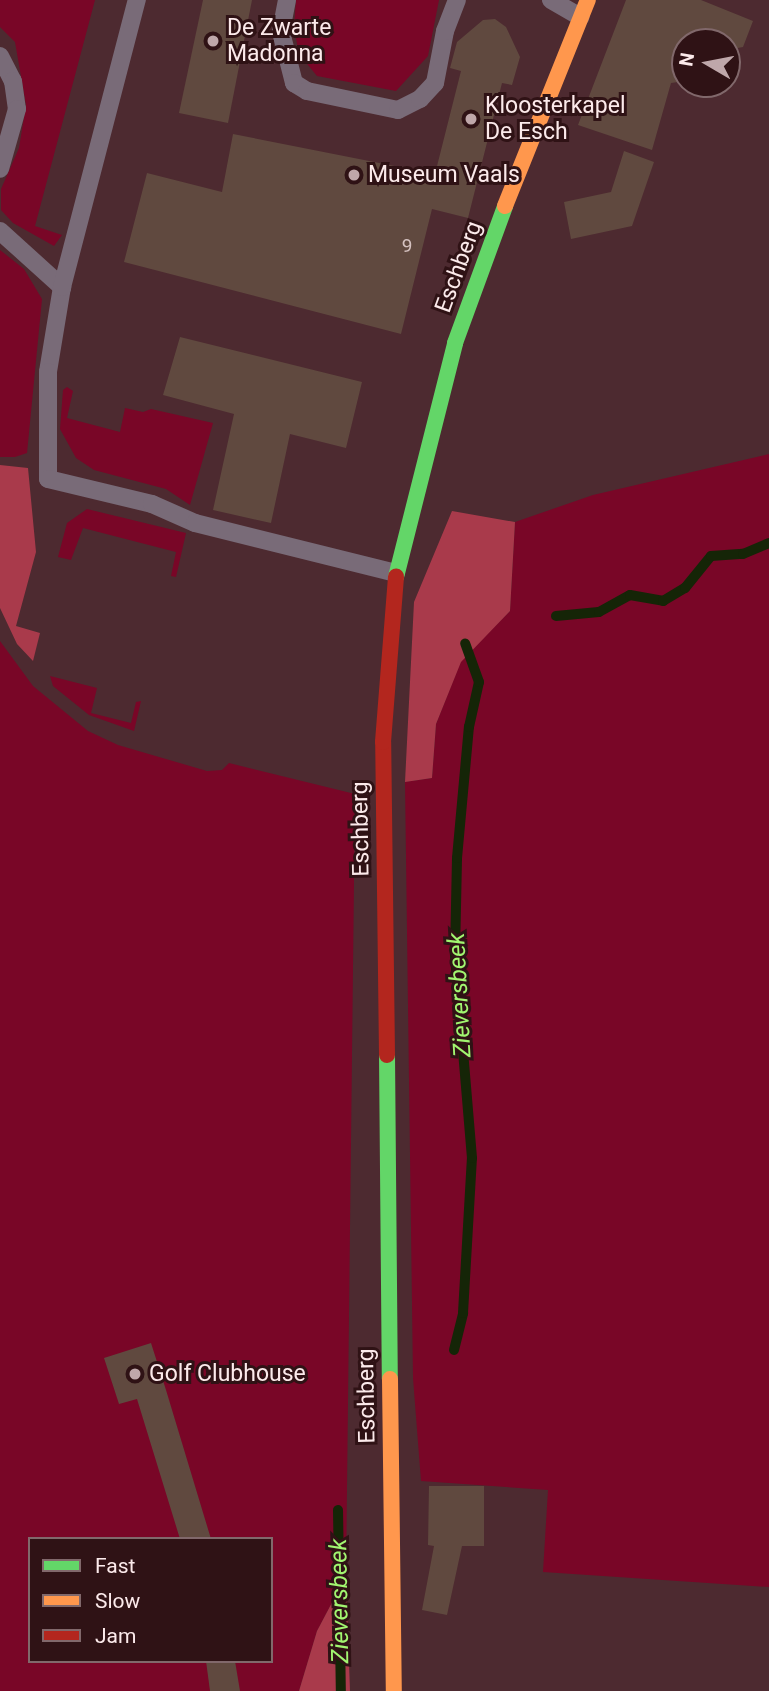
<!DOCTYPE html>
<style>
body{margin:0}
#map{position:relative;width:769px;height:1691px;overflow:hidden;background:#4d2a30;font-family:Roboto,sans-serif}
div>[style]{position:absolute}
.green>*{inset:0;background:#790627}
.forest>*{inset:0;background:#a93a4b}
.stream>*{height:10px;margin:-5px;padding:0 5px;transform-origin:5px;border-radius:5px;background:#152507}
.building>*{inset:0;background:#60493f}
.lane>*{height:18px;margin:-9px;padding:0 9px;transform-origin:9px;border-radius:9px;background:#796b78}
.fast>*{height:16px;margin:-8px;padding:0 8px;transform-origin:8px;border-radius:8px;background:#63d668}
.slow>*{height:16px;margin:-8px;padding:0 8px;transform-origin:8px;border-radius:8px;background:#ff974d}
.jam>*{height:16px;margin:-8px;padding:0 8px;transform-origin:8px;border-radius:8px;background:#b3261e}
.dots>*{width:19px;height:19px;translate:-50% -50%;box-sizing:border-box;border:4px solid #2f1215;border-radius:50%}
span{translate:-50% -50%;white-space:nowrap;text-align:center;line-height:1.15;-webkit-text-stroke:6px #2f1215;paint-order:stroke}
.number-label{font-size:19px;color:#d5c2c0}
.number-label span{-webkit-text-stroke-width:0}
.poi-label{font-size:23px;color:#fceaeb}
.left{translate:0 -50%;text-align:left}
.street-label{font-size:23px;color:#fceaeb}
.water-label{font-size:24px;color:#a2f670;font-style:italic}
.legend{position:absolute;left:28px;top:1537px;width:245px;height:126px;box-sizing:border-box;background:#2f1215;border:2px solid #81686b;margin:0;padding:9px 12px;list-style:none;font-size:21px;color:#fceaeb}
.legend li{display:flex;align-items:center;gap:14px;height:35px}
.legend b{width:35px;border:2px solid #81686b}
.north{position:absolute;left:671px;top:28px;width:70px;height:70px;box-sizing:border-box;background:#2f1215;border:2px solid #81686b;border-radius:50%;rotate:280deg;font-size:19px;font-weight:700;line-height:28px;text-align:center;color:#fceaeb}
.north::after{content:'';display:block;margin:auto;width:24px;height:32px;background:#bfa7aa;clip-path:polygon(50% 0,100% 100%,50% 72%,0 100%)}
</style>
<div id="map">
<div class="green">
<i style="clip-path:polygon(0 0,95px 0,35px 226px,62px 235px,54px 246px,13px 223px,1px 210px,1px 189px,19px 148px,26px 105px,15px 42px,0 27px)"></i>
<i style="clip-path:polygon(296px 0,439px 0,428px 56px,396px 91px,317px 76px,299px 54px,294px 28px)"></i>
<i style="clip-path:polygon(0 250px,24px 269px,42px 299px,27px 453px,15px 457px,0 457px)"></i>
<i style="clip-path:polygon(67px 387px,73px 391px,67px 418px,120px 432px,125px 408px,143px 412px,151px 409px,213px 423px,190px 505px,166px 489px,94px 470px,76px 458px,60px 429px,63px 390px)"></i>
<i style="clip-path:polygon(769px 454px,769px 1587px,543px 1572px,548px 1490px,421px 1481px,413px 1378px,405px 782px,432px 778px,436px 724px,461px 661px,510px 611px,515px 522px,593px 495px)"></i>
<i style="clip-path:polygon(87px 509px,186px 533px,176px 577px,171px 576px,176px 552px,83px 528px,71px 560px,58px 557px,67px 523px)"></i>
<i style="clip-path:polygon(evenodd,0 641px,33px 686px,88px 731px,118px 745px,207px 771px,222px 770px,229px 763px,355px 794px,346px 1576px,317px 1631px,299px 1691px,0 1691px,0 641px,30px 1539px,271px 1539px,271px 1661px,30px 1661px,30px 1539px)"></i>
<i style="clip-path:polygon(50px 676px,97px 688px,91px 713px,131px 723px,136px 702px,141px 701px,134px 731px,89px 715px,53px 686px)"></i>
</div>
<div class="forest">
<i style="clip-path:polygon(0 465px,28px 468px,36px 552px,16px 626px,40px 633px,33px 661px,17px 644px,0 608px)"></i>
<i style="clip-path:polygon(452px 511px,515px 522px,510px 611px,461px 662px,436px 724px,432px 778px,405px 782px,414px 602px)"></i>
<i style="clip-path:polygon(346px 1576px,350px 1691px,299px 1691px,317px 1631px)"></i>
</div>
<div class="stream">
<i style="left:556px;top:616px;width:43px;rotate:-5.3deg"></i>
<i style="left:599px;top:612px;width:35px;rotate:-29deg"></i>
<i style="left:630px;top:595px;width:34px;rotate:10deg"></i>
<i style="left:663px;top:601px;width:26px;rotate:-31deg"></i>
<i style="left:685px;top:588px;width:41px;rotate:-50.9deg"></i>
<i style="left:711px;top:556px;width:32px;rotate:-4deg"></i>
<i style="left:743px;top:554px;width:28px;rotate:-23deg"></i>
<i style="left:454px;top:1350px;width:38px;rotate:-76deg"></i>
<i style="left:463px;top:1313px;width:155px;rotate:-86.7deg"></i>
<i style="left:472px;top:1158px;width:205px;rotate:-94.8deg"></i>
<i style="left:455px;top:954px;width:96px;rotate:-88.8deg"></i>
<i style="left:457px;top:858px;width:132px;rotate:-84.8deg"></i>
<i style="left:469px;top:727px;width:46px;rotate:-77.5deg"></i>
<i style="left:479px;top:682px;width:41px;rotate:-109.7deg"></i>
<i style="left:338px;top:1510px;width:181px;rotate:89.1deg"></i>
</div>
<div class="building">
<i style="clip-path:polygon(203px 0,252px 0,228px 123px,179px 113px)"></i>
<i style="clip-path:polygon(626px 0,701px 0,753px 21px,743px 47px,727px 50px,727px 42px,685px 42px,685px 81px,671px 83px,652px 150px,578px 125px)"></i>
<i style="clip-path:polygon(495px 19px,506px 27px,520px 57px,512px 85px,502px 83px,468px 218px,432px 209px,401px 334px,124px 262px,147px 173px,222px 192px,233px 134px,435px 174px,461px 71px,450px 68px,457px 42px,483px 20px)"></i>
<i style="clip-path:polygon(624px 151px,654px 162px,632px 226px,571px 239px,564px 202px,611px 192px)"></i>
<i style="clip-path:polygon(180px 337px,362px 382px,346px 448px,290px 434px,271px 523px,213px 510px,234px 414px,163px 395px)"></i>
<i style="clip-path:polygon(151px 1343px,166px 1390px,211px 1539px,180px 1539px,137px 1399px,119px 1404px,104px 1358px)"></i>
<i style="clip-path:polygon(429px 1486px,484px 1486px,484px 1546px,462px 1546px,447px 1615px,422px 1610px,434px 1546px,428px 1545px)"></i>
<i style="clip-path:polygon(206px 1661px,235px 1661px,240px 1691px,210px 1691px)"></i>
</div>
<div class="lane">
<i style="left:287px;top:0;width:33px;rotate:101deg"></i>
<i style="left:281px;top:32px;width:53px;rotate:75.7deg"></i>
<i style="left:294px;top:83px;width:15px;rotate:32deg"></i>
<i style="left:307px;top:91px;width:93px;rotate:11.8deg"></i>
<i style="left:398px;top:110px;width:25px;rotate:-27deg"></i>
<i style="left:420px;top:99px;width:22px;rotate:-47deg"></i>
<i style="left:435px;top:83px;width:53px;rotate:-79.1deg"></i>
<i style="left:445px;top:31px;width:33px;rotate:-69deg"></i>
<i style="left:551px;top:0;width:34px;rotate:30deg"></i>
<i style="left:0;top:56px;width:28px;rotate:63deg"></i>
<i style="left:13px;top:81px;width:28px;rotate:82deg"></i>
<i style="left:17px;top:109px;width:62px;rotate:105.8deg"></i>
<i style="left:0;top:231px;width:84px;rotate:42.1deg"></i>
<i style="left:62px;top:287px;width:86px;rotate:99.4deg"></i>
<i style="left:48px;top:372px;width:107px;rotate:90deg"></i>
<i style="left:48px;top:479px;width:107px;rotate:13.5deg"></i>
<i style="left:152px;top:504px;width:47px;rotate:23.8deg"></i>
<i style="left:195px;top:523px;width:207px;rotate:14deg"></i>
<i style="left:62px;top:287px;width:297px;rotate:-75.4deg"></i>
</div>
<div class="fast">
<i style="left:396px;top:577px;width:241px;rotate:-75.8deg"></i>
<i style="left:455px;top:343px;width:146px;rotate:-69.9deg"></i>
<i style="left:387px;top:1055px;width:324px;rotate:89.5deg"></i>
</div>
<div class="slow">
<i style="left:505px;top:206px;width:222px;rotate:-68.1deg"></i>
<i style="left:390px;top:1379px;width:312px;rotate:89.3deg"></i>
</div>
<div class="jam">
<i style="left:387px;top:1055px;width:313px;rotate:-90.7deg"></i>
<i style="left:383px;top:742px;width:166px;rotate:-85.5deg"></i>
</div>
<div class="dots">
<i style="left:213px;top:41px;background:#bfa7aa"></i>
<i style="left:471px;top:119px;background:#bfa7aa"></i>
<i style="left:354px;top:175px;background:#bfa7aa"></i>
<i style="left:135px;top:1374px;background:#bfa7aa"></i>
</div>
<div class="number-label">
<span style="left:407px;top:246px">9</span>
</div>
<div class="poi-label">
<span class="left" style="left:227px;top:41px">De Zwarte<br>Madonna</span>
<span class="left" style="left:485px;top:119px">Kloosterkapel<br>De Esch</span>
<span class="left" style="left:368px;top:175px">Museum Vaals</span>
<span class="left" style="left:149px;top:1374px">Golf Clubhouse</span>
</div>
<div class="street-label">
<span style="left:459px;top:267px;rotate:-70deg">Eschberg</span>
<span style="left:361px;top:829px;rotate:-91deg">Eschberg</span>
<span style="left:367px;top:1396px;rotate:-91deg">Eschberg</span>
</div>
<div class="water-label">
<span style="left:460px;top:995px;rotate:-93deg">Zieversbeek</span>
<span style="left:340px;top:1601px;rotate:-91deg">Zieversbeek</span>
</div>
<ul class="legend">
<li><b style="height:9px;background:#63d668"></b>Fast</li>
<li><b style="height:9px;background:#ff974d"></b>Slow</li>
<li><b style="height:9px;background:#b3261e"></b>Jam</li>
</ul>
<div class="north">N</div>
</div>
